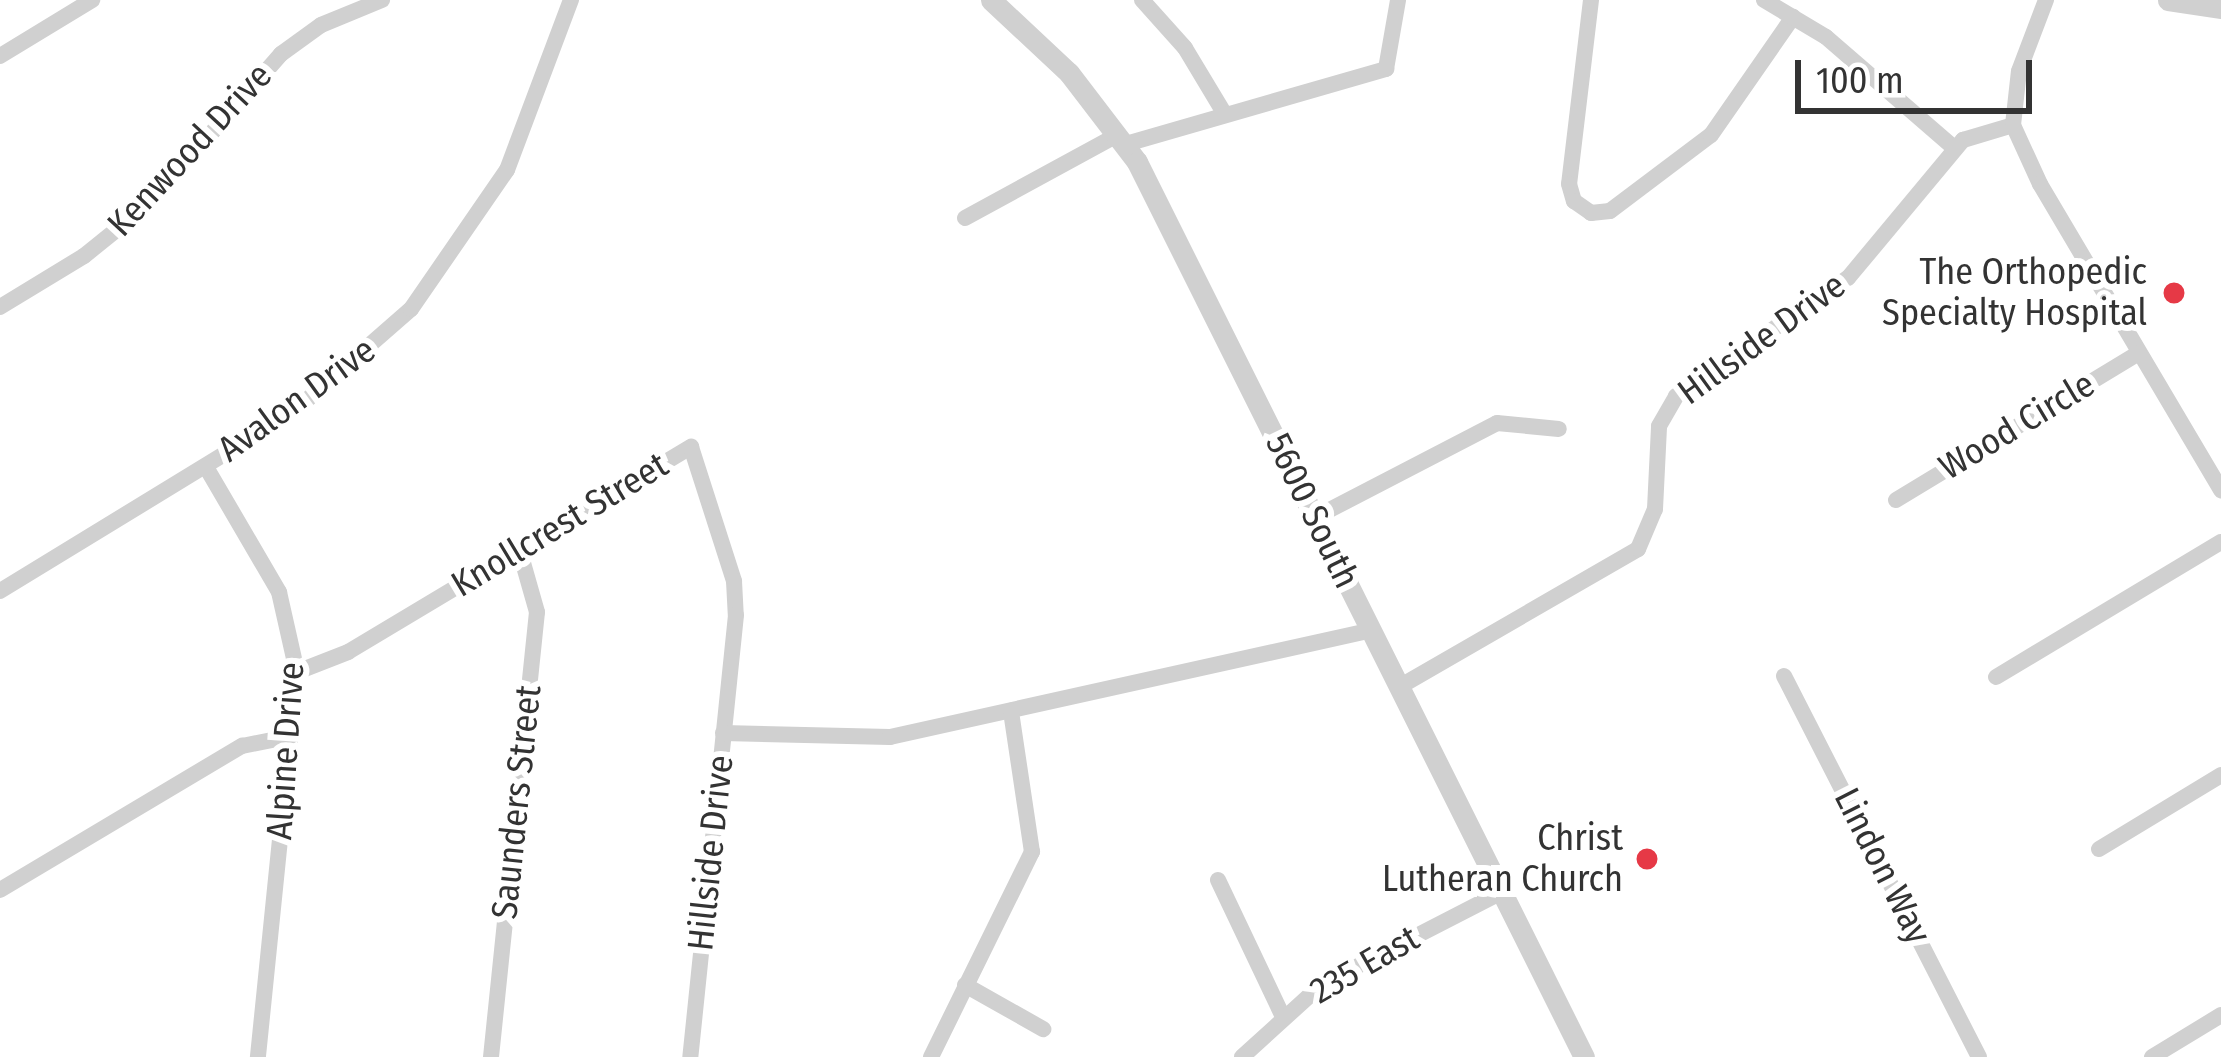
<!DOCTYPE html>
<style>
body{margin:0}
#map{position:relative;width:2221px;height:1057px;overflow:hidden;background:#fff;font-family:"Fira Sans Condensed",sans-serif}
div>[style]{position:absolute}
.minor>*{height:16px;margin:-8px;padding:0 8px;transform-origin:8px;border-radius:8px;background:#d0d0d0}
.tertiary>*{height:21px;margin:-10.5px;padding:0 10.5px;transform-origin:10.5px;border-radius:10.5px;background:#d0d0d0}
.dots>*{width:33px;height:33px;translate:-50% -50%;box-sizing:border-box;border:6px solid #fff;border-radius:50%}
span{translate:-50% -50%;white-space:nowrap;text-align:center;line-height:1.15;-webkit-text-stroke:12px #fff;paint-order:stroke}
.street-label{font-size:36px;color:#333}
.poi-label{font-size:36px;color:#333}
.right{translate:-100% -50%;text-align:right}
.scale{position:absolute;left:1795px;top:60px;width:237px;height:54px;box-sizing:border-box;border:6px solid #333;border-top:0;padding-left:15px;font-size:36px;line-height:42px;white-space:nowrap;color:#333;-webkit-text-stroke:9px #fff;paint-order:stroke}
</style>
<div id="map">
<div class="minor">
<i style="left:1142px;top:0;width:64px;rotate:48.1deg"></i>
<i style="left:1185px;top:48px;width:76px;rotate:59deg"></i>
<i style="left:1591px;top:0;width:185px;rotate:96.8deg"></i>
<i style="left:1569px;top:184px;width:18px;rotate:74deg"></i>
<i style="left:1574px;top:201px;width:21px;rotate:35deg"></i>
<i style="left:1591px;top:213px;width:19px;rotate:-6deg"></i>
<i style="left:1610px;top:211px;width:126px;rotate:-37deg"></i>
<i style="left:1711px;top:135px;width:144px;rotate:-55.2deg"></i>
<i style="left:1764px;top:0;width:72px;rotate:30.8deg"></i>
<i style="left:1826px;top:37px;width:169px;rotate:40.9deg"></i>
<i style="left:0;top:56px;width:108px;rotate:-31.3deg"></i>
<i style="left:2013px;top:125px;width:65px;rotate:65.4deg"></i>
<i style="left:2040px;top:184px;width:356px;rotate:59.4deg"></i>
<i style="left:1126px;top:144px;width:271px;rotate:-16.1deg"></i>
<i style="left:1386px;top:69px;width:70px;rotate:-80.1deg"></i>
<i style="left:965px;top:218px;width:175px;rotate:-28.6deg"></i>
<i style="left:0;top:307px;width:98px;rotate:-31.3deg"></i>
<i style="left:84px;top:256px;width:86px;rotate:-38.9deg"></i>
<i style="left:151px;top:202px;width:197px;rotate:-48.7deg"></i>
<i style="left:281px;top:54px;width:49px;rotate:-35.9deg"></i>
<i style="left:321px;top:25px;width:66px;rotate:-22.3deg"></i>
<i style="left:206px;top:467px;width:145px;rotate:59.7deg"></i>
<i style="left:279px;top:592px;width:82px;rotate:77.3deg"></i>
<i style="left:297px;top:672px;width:387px;rotate:95.8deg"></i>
<i style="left:1896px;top:500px;width:284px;rotate:-31.2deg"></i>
<i style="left:1314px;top:518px;width:206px;rotate:-27.4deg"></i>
<i style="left:1497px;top:423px;width:62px;rotate:5.5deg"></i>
<i style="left:0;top:591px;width:342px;rotate:-31.4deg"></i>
<i style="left:292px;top:413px;width:158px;rotate:-41.2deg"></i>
<i style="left:411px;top:309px;width:169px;rotate:-55.4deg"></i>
<i style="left:507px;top:170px;width:182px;rotate:-69.4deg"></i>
<i style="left:297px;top:672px;width:55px;rotate:-21.4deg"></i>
<i style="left:348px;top:652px;width:400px;rotate:-30.9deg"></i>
<i style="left:691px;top:447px;width:141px;rotate:72.2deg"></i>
<i style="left:734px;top:581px;width:34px;rotate:87deg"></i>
<i style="left:736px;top:615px;width:444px;rotate:95.9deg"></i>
<i style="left:1784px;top:676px;width:428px;rotate:62.9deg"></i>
<i style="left:1996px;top:677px;width:262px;rotate:-31deg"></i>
<i style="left:1399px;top:687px;width:276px;rotate:-30deg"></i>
<i style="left:1638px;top:549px;width:43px;rotate:-67deg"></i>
<i style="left:1655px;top:509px;width:83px;rotate:-87.2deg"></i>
<i style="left:1659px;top:426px;width:34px;rotate:-60deg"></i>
<i style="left:1676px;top:396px;width:209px;rotate:-34.5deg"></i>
<i style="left:1848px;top:278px;width:180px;rotate:-50.2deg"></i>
<i style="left:1963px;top:140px;width:52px;rotate:-16.7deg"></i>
<i style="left:2013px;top:125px;width:54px;rotate:-83.7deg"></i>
<i style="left:2019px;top:71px;width:76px;rotate:-69.2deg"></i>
<i style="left:723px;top:733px;width:167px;rotate:1.4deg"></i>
<i style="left:890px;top:737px;width:493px;rotate:-12.5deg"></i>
<i style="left:2099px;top:849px;width:143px;rotate:-31.2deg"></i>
<i style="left:1218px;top:880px;width:149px;rotate:64.6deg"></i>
<i style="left:0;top:890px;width:282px;rotate:-30.8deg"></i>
<i style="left:242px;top:746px;width:51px;rotate:-11.3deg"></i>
<i style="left:965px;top:985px;width:90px;rotate:29.4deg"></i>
<i style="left:491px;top:1057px;width:447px;rotate:-84.1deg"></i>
<i style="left:537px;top:612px;width:66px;rotate:-105.9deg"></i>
<i style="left:931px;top:1057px;width:229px;rotate:-63.8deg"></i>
<i style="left:1032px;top:852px;width:143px;rotate:-98.5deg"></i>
<i style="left:1242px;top:1057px;width:107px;rotate:-42.3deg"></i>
<i style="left:1321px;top:985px;width:203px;rotate:-27.2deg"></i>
<i style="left:2152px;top:1057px;width:81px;rotate:-31.3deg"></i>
</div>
<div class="tertiary">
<i style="left:991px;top:0;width:107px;rotate:43.1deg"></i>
<i style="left:1069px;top:73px;width:112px;rotate:52.6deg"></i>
<i style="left:1137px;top:162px;width:1000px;rotate:63.46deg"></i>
<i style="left:2168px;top:0;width:54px;rotate:8.6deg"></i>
</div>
<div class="dots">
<i style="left:2174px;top:293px;background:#e63946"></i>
<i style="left:1647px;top:859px;background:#e63946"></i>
</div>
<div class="street-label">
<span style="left:190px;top:150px;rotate:-47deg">Kenwood Drive</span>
<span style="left:1762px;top:339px;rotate:-36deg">Hillside Drive</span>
<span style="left:297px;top:400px;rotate:-36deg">Avalon Drive</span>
<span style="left:2017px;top:426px;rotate:-31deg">Wood Circle</span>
<span style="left:1312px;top:511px;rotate:64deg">5600 South</span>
<span style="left:560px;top:525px;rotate:-31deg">Knollcrest Street</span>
<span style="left:286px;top:751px;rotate:-86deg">Alpine Drive</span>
<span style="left:517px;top:802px;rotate:-84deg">Saunders Street</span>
<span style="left:711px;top:853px;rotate:-84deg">Hillside Drive</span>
<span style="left:1882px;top:866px;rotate:63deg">Lindon Way</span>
<span style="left:1365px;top:965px;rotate:-30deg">235 East</span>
</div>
<div class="poi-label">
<span class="right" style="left:2147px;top:293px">The Orthopedic<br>Specialty Hospital</span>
<span class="right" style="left:1623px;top:859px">Christ<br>Lutheran Church</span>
</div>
<div class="scale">100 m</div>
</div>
